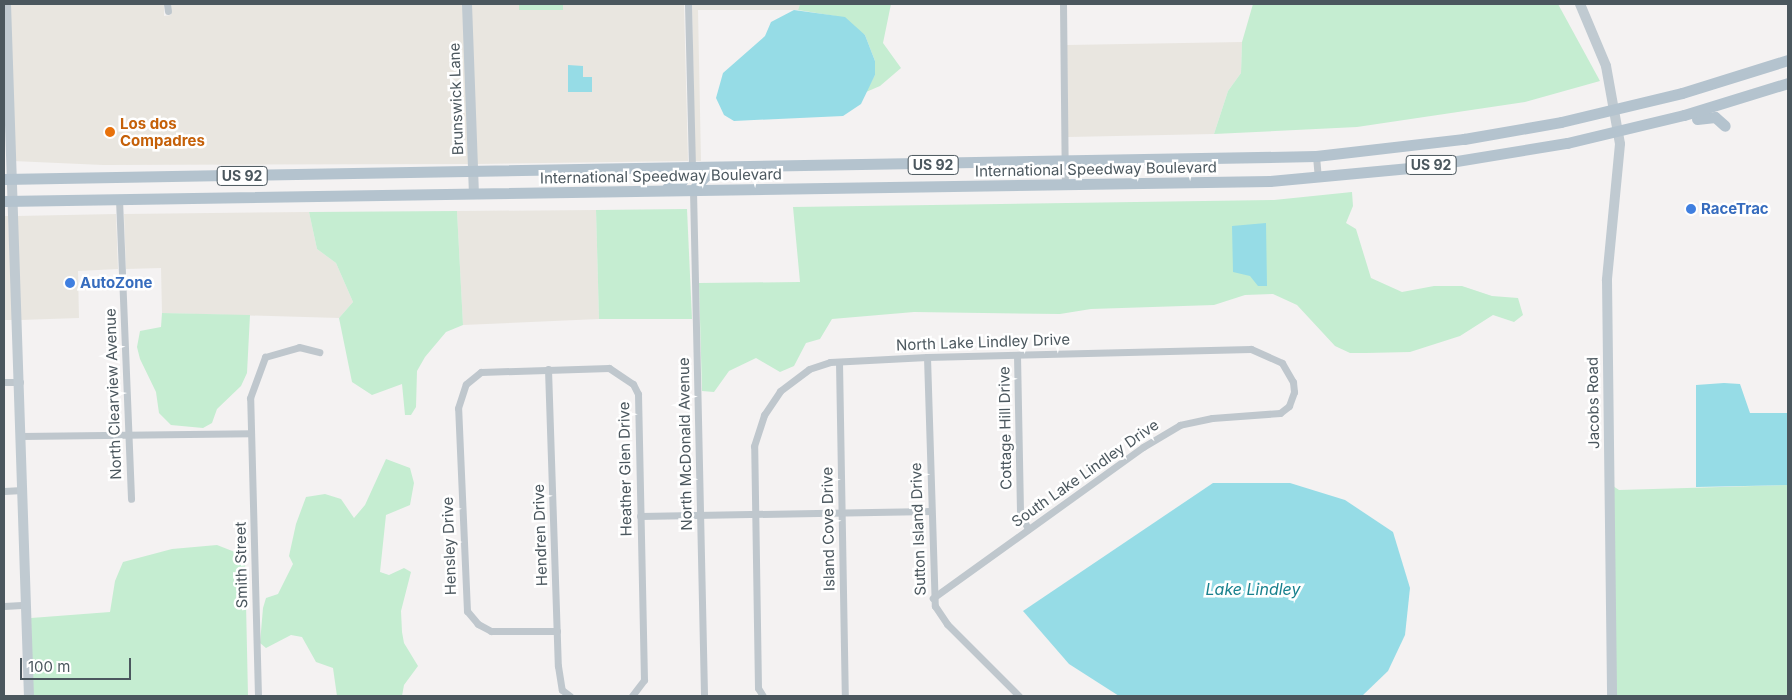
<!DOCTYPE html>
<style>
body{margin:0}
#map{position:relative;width:1792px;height:700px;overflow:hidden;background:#f4f2f2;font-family:Inter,sans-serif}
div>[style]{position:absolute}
.commercial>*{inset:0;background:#e9e6e0}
.green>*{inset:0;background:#c5edd1}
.water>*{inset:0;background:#96dce6}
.street>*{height:7px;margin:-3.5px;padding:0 3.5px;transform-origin:3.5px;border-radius:3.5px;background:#bfc7cd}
.secondary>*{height:10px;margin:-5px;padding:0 5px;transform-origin:5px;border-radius:5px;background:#c0cad1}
.primary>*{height:11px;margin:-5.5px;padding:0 5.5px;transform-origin:5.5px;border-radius:5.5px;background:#b4c3ce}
.dots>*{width:14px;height:14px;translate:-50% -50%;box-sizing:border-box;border:2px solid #fff;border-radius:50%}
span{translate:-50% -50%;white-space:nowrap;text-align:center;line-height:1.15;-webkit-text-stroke:5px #fff;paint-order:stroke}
.shield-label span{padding:1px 4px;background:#fff;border:1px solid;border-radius:4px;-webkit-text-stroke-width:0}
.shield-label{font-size:14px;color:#4b575e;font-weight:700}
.street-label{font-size:15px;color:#4b575e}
.food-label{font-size:15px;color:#c56008;font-weight:700}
.left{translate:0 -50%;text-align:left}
.shop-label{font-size:15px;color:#366cbe;font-weight:700}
.water-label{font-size:16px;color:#18808d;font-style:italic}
.frame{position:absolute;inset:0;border:5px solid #4b575e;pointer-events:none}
.scale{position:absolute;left:20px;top:658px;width:111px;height:22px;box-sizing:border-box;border:2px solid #4b575e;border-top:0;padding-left:6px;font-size:15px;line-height:18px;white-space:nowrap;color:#4b575e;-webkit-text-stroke:4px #fff;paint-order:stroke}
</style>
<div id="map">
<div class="commercial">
<i style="clip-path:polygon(10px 4px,164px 4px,164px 16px,171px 15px,171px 4px,463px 4px,469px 164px,103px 165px,13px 161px)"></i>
<i style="clip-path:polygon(471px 4px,684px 4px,688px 161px,477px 164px)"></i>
<i style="clip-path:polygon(692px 4px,800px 4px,798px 10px,698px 10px,701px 161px,695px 161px)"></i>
<i style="clip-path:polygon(1242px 42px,1241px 73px,1228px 91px,1214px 134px,1068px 137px,1067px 45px)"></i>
<i style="clip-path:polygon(596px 210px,599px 319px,463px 325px,457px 211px)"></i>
<i style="clip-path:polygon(309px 212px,317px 249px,336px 263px,353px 302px,339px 318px,162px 313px,161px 268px,126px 269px,124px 214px)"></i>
<i style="clip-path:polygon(116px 214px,118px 269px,78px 271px,79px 318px,20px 320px,16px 216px)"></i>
<i style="clip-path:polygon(4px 216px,8px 216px,13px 320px,4px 320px)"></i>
</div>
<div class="green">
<i style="clip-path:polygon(519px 4px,563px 4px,563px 10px,519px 10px)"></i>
<i style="clip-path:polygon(800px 4px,891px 4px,883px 43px,901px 68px,880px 86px,866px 92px,875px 75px,875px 61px,865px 35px,835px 16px,798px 10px)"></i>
<i style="clip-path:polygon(1253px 4px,1558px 4px,1600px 81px,1525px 102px,1357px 127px,1214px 134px,1228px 91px,1241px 73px,1242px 42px)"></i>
<i style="clip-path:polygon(1352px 192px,1353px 206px,1346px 223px,1356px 229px,1371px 278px,1402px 292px,1434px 286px,1462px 286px,1492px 296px,1518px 298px,1523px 315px,1514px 322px,1493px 315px,1460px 336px,1410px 352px,1366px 353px,1350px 353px,1335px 346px,1297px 305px,1273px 294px,1245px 295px,1214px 305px,1091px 309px,1060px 314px,914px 312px,832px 319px,820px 339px,806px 343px,794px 366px,780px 372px,756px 358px,729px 371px,714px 392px,702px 391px,699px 283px,800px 282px,793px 207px,1274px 200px)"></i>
<i style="clip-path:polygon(687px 209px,692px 319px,599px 319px,596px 210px)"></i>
<i style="clip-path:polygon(457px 211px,463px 325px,446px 332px,425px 357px,417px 371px,416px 407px,411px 415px,405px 415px,402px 384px,372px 395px,352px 382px,339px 318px,353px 302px,336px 263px,317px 249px,309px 212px)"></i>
<i style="clip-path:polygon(162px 313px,250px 315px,247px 373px,241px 386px,217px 409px,212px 423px,203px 428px,171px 425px,159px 413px,156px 392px,140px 359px,137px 347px,140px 331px,161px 327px)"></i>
<i style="clip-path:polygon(386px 459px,410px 468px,414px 483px,410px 505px,386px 515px,380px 572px,389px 575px,404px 568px,411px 572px,401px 611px,402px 632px,404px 643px,418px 666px,404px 685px,402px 696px,337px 696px,333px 668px,316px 662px,302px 637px,291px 635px,266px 648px,260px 643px,263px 608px,266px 598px,278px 594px,293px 564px,289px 556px,296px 524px,306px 497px,325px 494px,341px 499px,354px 518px,365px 505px)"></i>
<i style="clip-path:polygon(1788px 485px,1788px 696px,1616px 696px,1613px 486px,1619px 490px)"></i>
<i style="clip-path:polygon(217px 545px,245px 556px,248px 696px,32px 696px,31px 618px,110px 612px,115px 581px,123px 562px,172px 549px)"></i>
</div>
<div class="water">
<i style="clip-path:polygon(794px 10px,845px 17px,865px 35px,875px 61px,875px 75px,861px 104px,843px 116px,734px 121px,724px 115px,716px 98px,723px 73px,765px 36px,771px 22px)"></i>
<i style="clip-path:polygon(568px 65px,583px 66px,583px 77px,592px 77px,592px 92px,568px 92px)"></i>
<i style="clip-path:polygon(1266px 223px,1267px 286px,1258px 286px,1250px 276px,1233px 272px,1232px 226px)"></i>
<i style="clip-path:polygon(1724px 383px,1740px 384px,1750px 413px,1788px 413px,1788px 485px,1696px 487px,1696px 385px)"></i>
<i style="clip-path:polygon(1213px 483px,1290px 483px,1345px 500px,1393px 532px,1410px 588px,1405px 635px,1388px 671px,1362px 696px,1119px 696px,1069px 664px,1023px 611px)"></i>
</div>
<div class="street">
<i style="left:167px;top:4px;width:7px;rotate:82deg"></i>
<i style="left:688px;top:4px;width:165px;rotate:88.6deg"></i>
<i style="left:1063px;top:4px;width:181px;rotate:89.4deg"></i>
<i style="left:1316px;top:156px;width:21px;rotate:85deg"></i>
<i style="left:693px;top:190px;width:506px;rotate:88.75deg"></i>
<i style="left:119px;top:199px;width:300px;rotate:87.7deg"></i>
<i style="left:1017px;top:355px;width:158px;rotate:88.9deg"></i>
<i style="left:1020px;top:513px;width:18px;rotate:63deg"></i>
<i style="left:927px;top:357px;width:249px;rotate:88.2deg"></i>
<i style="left:935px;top:606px;width:22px;rotate:56deg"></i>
<i style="left:947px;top:624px;width:102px;rotate:45deg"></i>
<i style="left:839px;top:362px;width:334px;rotate:89deg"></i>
<i style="left:548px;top:369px;width:297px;rotate:88.1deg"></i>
<i style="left:558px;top:666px;width:24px;rotate:81deg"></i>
<i style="left:562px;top:690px;width:10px;rotate:37deg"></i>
<i style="left:4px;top:382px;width:16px"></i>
<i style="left:21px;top:436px;width:230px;rotate:-0.7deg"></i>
<i style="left:4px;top:491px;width:18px;rotate:-3deg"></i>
<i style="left:640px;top:516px;width:291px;rotate:-1deg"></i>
<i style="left:4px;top:606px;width:22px;rotate:-3deg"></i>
<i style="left:557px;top:631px;width:66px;rotate:180deg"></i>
<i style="left:491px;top:631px;width:15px;rotate:-152deg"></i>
<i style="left:478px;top:624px;width:17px;rotate:-130deg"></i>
<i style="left:467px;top:611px;width:203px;rotate:-92.5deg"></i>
<i style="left:458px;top:408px;width:25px;rotate:-72deg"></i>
<i style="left:466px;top:384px;width:19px;rotate:-39deg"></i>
<i style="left:481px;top:372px;width:128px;rotate:-1.8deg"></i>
<i style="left:609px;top:368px;width:29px;rotate:34deg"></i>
<i style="left:633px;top:384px;width:11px;rotate:63deg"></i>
<i style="left:638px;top:394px;width:286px;rotate:88.8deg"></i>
<i style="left:644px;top:680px;width:20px;rotate:127deg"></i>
<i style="left:258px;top:696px;width:298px;rotate:-91.5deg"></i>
<i style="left:250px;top:398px;width:44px;rotate:-69.9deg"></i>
<i style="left:265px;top:357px;width:35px;rotate:-16deg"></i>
<i style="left:299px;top:347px;width:21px;rotate:14deg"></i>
<i style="left:763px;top:696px;width:9px;rotate:-122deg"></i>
<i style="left:758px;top:688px;width:242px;rotate:-90.9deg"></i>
<i style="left:754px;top:446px;width:33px;rotate:-72deg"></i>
<i style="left:764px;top:415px;width:29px;rotate:-56deg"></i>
<i style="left:780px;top:391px;width:36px;rotate:-37deg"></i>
<i style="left:809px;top:369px;width:22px;rotate:-18deg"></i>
<i style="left:830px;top:362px;width:97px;rotate:-3deg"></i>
<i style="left:927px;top:357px;width:324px;rotate:-1.4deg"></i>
<i style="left:1251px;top:349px;width:34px;rotate:24deg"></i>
<i style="left:1282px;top:363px;width:22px;rotate:60deg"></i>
<i style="left:1293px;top:382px;width:10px;rotate:84deg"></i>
<i style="left:1294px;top:392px;width:15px;rotate:110deg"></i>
<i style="left:1289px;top:406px;width:11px;rotate:142deg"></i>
<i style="left:1280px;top:413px;width:68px;rotate:175.8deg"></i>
<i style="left:1212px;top:418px;width:33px;rotate:168deg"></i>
<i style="left:1180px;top:425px;width:43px;rotate:149.3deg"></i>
<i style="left:1143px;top:447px;width:259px;rotate:144.3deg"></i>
</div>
<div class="secondary">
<i style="left:6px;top:4px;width:692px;rotate:88.1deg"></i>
<i style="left:467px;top:4px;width:190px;rotate:87.9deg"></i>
<i style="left:1580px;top:4px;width:67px;rotate:67.2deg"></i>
<i style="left:1606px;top:66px;width:79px;rotate:79.8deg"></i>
<i style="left:1620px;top:144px;width:137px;rotate:95.5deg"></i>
<i style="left:1607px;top:280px;width:416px;rotate:89.3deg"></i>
</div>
<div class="primary">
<i style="left:1697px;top:119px;width:18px;rotate:-6deg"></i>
<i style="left:1715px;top:117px;width:13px;rotate:42deg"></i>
<i style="left:4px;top:179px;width:1312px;rotate:-1deg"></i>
<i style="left:1316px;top:156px;width:149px;rotate:-6.6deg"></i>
<i style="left:1464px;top:139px;width:98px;rotate:-9.9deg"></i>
<i style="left:1561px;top:122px;width:124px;rotate:-13.5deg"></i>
<i style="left:1682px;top:93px;width:111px;rotate:-17.3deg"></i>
<i style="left:667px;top:188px;width:15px;rotate:-23deg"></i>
<i style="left:681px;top:182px;width:17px;rotate:-50deg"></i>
<i style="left:693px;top:190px;width:18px;rotate:-49deg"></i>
<i style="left:705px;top:176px;width:14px;rotate:-21deg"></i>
<i style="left:4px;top:201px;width:1266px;rotate:-0.91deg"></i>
<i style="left:1270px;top:181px;width:151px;rotate:-5.3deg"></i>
<i style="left:1420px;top:167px;width:149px;rotate:-9.3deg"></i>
<i style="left:1567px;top:143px;width:120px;rotate:-13.5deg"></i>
<i style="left:1684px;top:115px;width:109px;rotate:-17.1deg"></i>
</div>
<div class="dots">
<i style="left:110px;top:132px;background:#e8710a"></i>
<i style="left:1691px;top:209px;background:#3f7fe0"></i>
<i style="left:70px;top:283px;background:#3f7fe0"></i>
</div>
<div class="shield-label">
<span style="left:933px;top:165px">US 92</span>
<span style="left:1431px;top:165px">US 92</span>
<span style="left:242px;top:176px">US 92</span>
</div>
<div class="street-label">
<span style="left:456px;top:99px;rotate:-92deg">Brunswick Lane</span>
<span style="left:1096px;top:169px;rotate:-1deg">International Speedway Boulevard</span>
<span style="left:661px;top:176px;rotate:-1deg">International Speedway Boulevard</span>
<span style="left:983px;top:342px;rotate:-2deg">North Lake Lindley Drive</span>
<span style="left:113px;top:394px;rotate:-92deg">North Clearview Avenue</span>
<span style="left:1593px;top:403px;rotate:-91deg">Jacobs Road</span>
<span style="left:1005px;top:428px;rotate:-91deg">Cottage Hill Drive</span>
<span style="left:685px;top:444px;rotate:-91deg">North McDonald Avenue</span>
<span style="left:625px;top:469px;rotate:-91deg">Heather Glen Drive</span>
<span style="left:1085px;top:473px;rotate:-35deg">South Lake Lindley Drive</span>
<span style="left:828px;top:529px;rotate:-91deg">Island Cove Drive</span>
<span style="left:918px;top:529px;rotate:-92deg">Sutton Island Drive</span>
<span style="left:540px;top:535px;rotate:-92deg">Hendren Drive</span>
<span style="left:449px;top:546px;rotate:-92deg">Hensley Drive</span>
<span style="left:241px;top:565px;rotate:-91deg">Smith Street</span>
</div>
<div class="food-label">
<span class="left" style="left:120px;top:132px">Los dos<br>Compadres</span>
</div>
<div class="shop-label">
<span class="left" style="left:1701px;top:209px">RaceTrac</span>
<span class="left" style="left:80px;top:283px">AutoZone</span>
</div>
<div class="water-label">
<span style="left:1253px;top:589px">Lake Lindley</span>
</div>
<div class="frame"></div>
<div class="scale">100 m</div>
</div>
